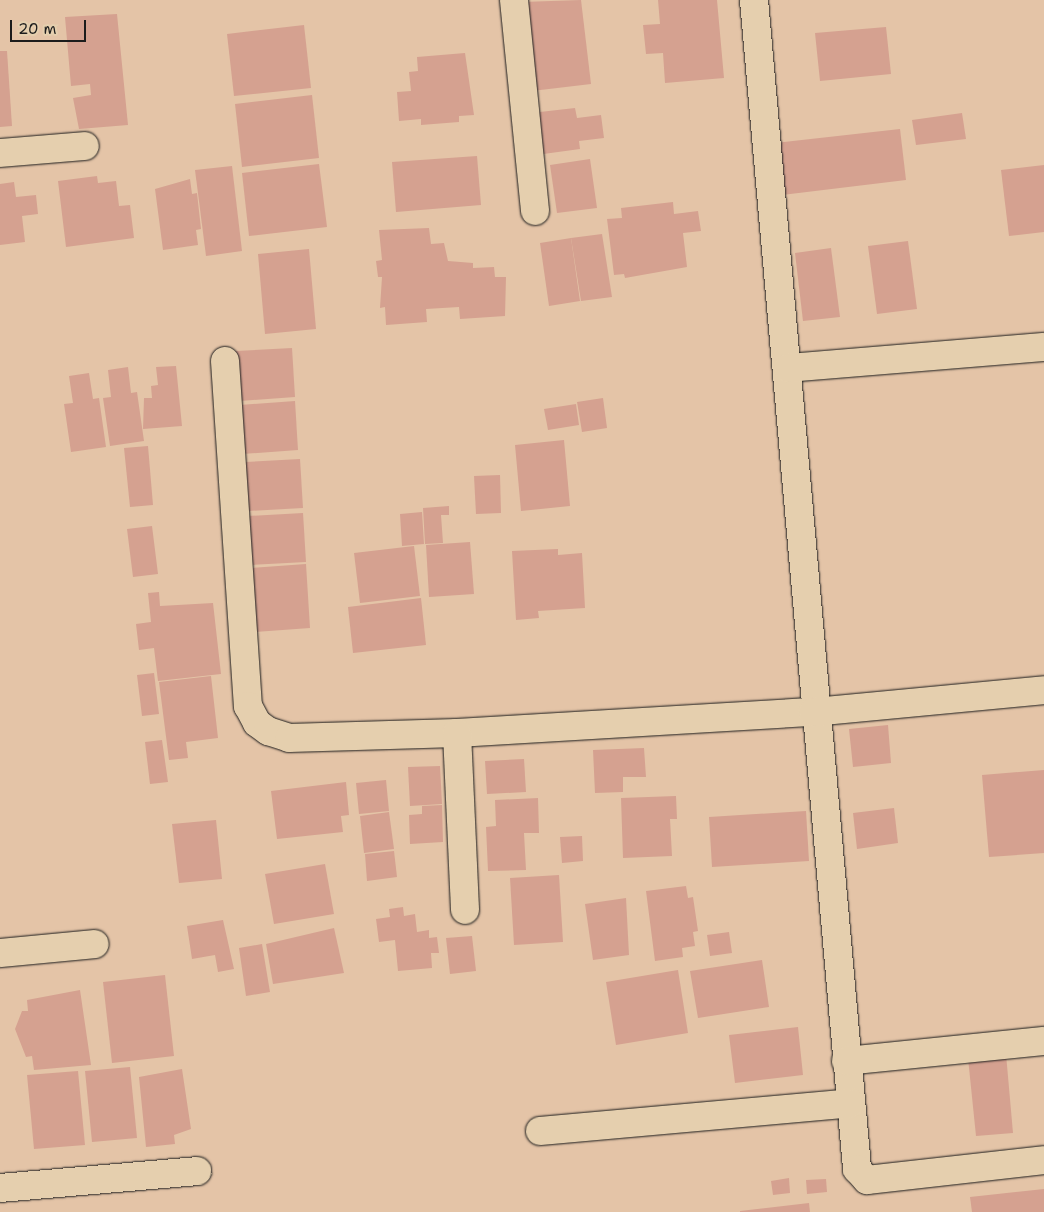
<!DOCTYPE html>
<style>
body{margin:0}
#map{position:relative;width:1044px;height:1212px;overflow:hidden;background:#e4c4a7;font-family:"Shantell Sans",sans-serif}
div>[style]{position:absolute}
.building>*{inset:0;background:#d5a190}
.roads{filter:drop-shadow(0 0 1px #1c1c1c) drop-shadow(0 0 1px #1c1c1c)}
.minor>*{height:28px;margin:-14px;padding:0 14px;transform-origin:14px;border-radius:14px;background:#e5cfae}
span{translate:-50% -50%;white-space:nowrap;text-align:center;line-height:1.15;-webkit-text-stroke:4.5px #e5cfae;paint-order:stroke}
.scale{position:absolute;left:10px;top:20px;width:76px;height:22px;box-sizing:border-box;border:2px solid #1c1c1c;border-top:0;padding-left:6px;font-size:15px;line-height:18px;white-space:nowrap;color:#1c1c1c;-webkit-text-stroke:4px #e5cfae;paint-order:stroke}
</style>
<div id="map">
<div class="building">
<i style="clip-path:polygon(581px 0,591px 84px,532px 91px,522px 2px)"></i>
<i style="clip-path:polygon(658px 0,717px 0,724px 78px,665px 83px,663px 53px,646px 54px,643px 25px,660px 24px)"></i>
<i style="clip-path:polygon(117px 14px,128px 125px,79px 129px,73px 98px,91px 95px,90px 84px,71px 86px,65px 17px)"></i>
<i style="clip-path:polygon(304px 25px,311px 88px,234px 96px,227px 34px)"></i>
<i style="clip-path:polygon(886px 27px,891px 74px,820px 81px,815px 33px)"></i>
<i style="clip-path:polygon(0 51px,7px 51px,12px 126px,0 127px)"></i>
<i style="clip-path:polygon(465px 53px,474px 115px,459px 116px,459px 122px,421px 125px,421px 119px,399px 121px,397px 92px,411px 91px,409px 72px,418px 71px,417px 57px)"></i>
<i style="clip-path:polygon(312px 95px,319px 158px,242px 167px,235px 104px)"></i>
<i style="clip-path:polygon(575px 108px,577px 118px,601px 115px,604px 138px,579px 141px,580px 149px,536px 155px,531px 113px)"></i>
<i style="clip-path:polygon(962px 113px,966px 139px,916px 145px,912px 120px)"></i>
<i style="clip-path:polygon(900px 129px,906px 180px,782px 195px,775px 143px)"></i>
<i style="clip-path:polygon(477px 156px,481px 205px,396px 212px,392px 162px)"></i>
<i style="clip-path:polygon(590px 159px,597px 208px,557px 213px,550px 165px)"></i>
<i style="clip-path:polygon(319px 164px,327px 227px,249px 236px,242px 173px)"></i>
<i style="clip-path:polygon(1044px 165px,1044px 232px,1009px 236px,1001px 170px)"></i>
<i style="clip-path:polygon(232px 166px,242px 251px,206px 256px,195px 170px)"></i>
<i style="clip-path:polygon(97px 176px,98px 183px,116px 181px,119px 206px,130px 205px,134px 238px,66px 247px,58px 181px)"></i>
<i style="clip-path:polygon(190px 179px,192px 194px,197px 193px,201px 229px,196px 230px,198px 245px,163px 250px,155px 189px)"></i>
<i style="clip-path:polygon(14px 182px,16px 197px,36px 195px,38px 214px,22px 216px,25px 242px,0 245px,0 184px)"></i>
<i style="clip-path:polygon(673px 202px,674px 214px,698px 211px,701px 231px,683px 233px,687px 267px,625px 278px,624px 274px,614px 275px,607px 219px,622px 218px,621px 208px)"></i>
<i style="clip-path:polygon(429px 228px,431px 244px,444px 243px,448px 261px,473px 263px,473px 268px,494px 267px,495px 277px,506px 277px,505px 316px,460px 319px,459px 307px,426px 309px,427px 322px,386px 325px,385px 307px,380px 308px,382px 277px,378px 277px,376px 261px,382px 260px,379px 230px)"></i>
<i style="clip-path:polygon(602px 234px,612px 297px,581px 301px,571px 238px)"></i>
<i style="clip-path:polygon(571px 238px,580px 301px,549px 306px,540px 243px)"></i>
<i style="clip-path:polygon(908px 241px,917px 309px,877px 314px,868px 246px)"></i>
<i style="clip-path:polygon(831px 248px,840px 317px,803px 321px,795px 253px)"></i>
<i style="clip-path:polygon(309px 249px,316px 329px,265px 334px,258px 254px)"></i>
<i style="clip-path:polygon(292px 348px,295px 397px,240px 401px,236px 351px)"></i>
<i style="clip-path:polygon(176px 366px,182px 426px,143px 429px,144px 398px,152px 398px,151px 386px,158px 385px,156px 367px)"></i>
<i style="clip-path:polygon(128px 367px,131px 393px,137px 392px,144px 441px,110px 446px,103px 398px,111px 397px,108px 370px)"></i>
<i style="clip-path:polygon(89px 373px,93px 399px,99px 398px,106px 447px,71px 452px,64px 404px,73px 403px,69px 376px)"></i>
<i style="clip-path:polygon(603px 398px,607px 428px,582px 432px,577px 402px)"></i>
<i style="clip-path:polygon(295px 401px,298px 450px,242px 454px,240px 405px)"></i>
<i style="clip-path:polygon(576px 404px,579px 425px,548px 430px,544px 409px)"></i>
<i style="clip-path:polygon(564px 440px,570px 506px,521px 511px,515px 445px)"></i>
<i style="clip-path:polygon(148px 446px,153px 505px,130px 507px,124px 448px)"></i>
<i style="clip-path:polygon(300px 459px,303px 508px,248px 511px,245px 462px)"></i>
<i style="clip-path:polygon(500px 475px,501px 513px,476px 514px,474px 476px)"></i>
<i style="clip-path:polygon(449px 506px,449px 515px,441px 515px,443px 543px,425px 544px,423px 508px)"></i>
<i style="clip-path:polygon(422px 512px,424px 544px,402px 546px,400px 514px)"></i>
<i style="clip-path:polygon(303px 513px,306px 562px,251px 565px,248px 516px)"></i>
<i style="clip-path:polygon(152px 526px,158px 574px,133px 577px,127px 529px)"></i>
<i style="clip-path:polygon(470px 542px,474px 594px,429px 597px,426px 545px)"></i>
<i style="clip-path:polygon(414px 546px,420px 596px,360px 603px,354px 553px)"></i>
<i style="clip-path:polygon(558px 549px,558px 555px,582px 553px,585px 608px,538px 611px,539px 618px,516px 620px,512px 551px)"></i>
<i style="clip-path:polygon(306px 564px,310px 628px,255px 632px,251px 568px)"></i>
<i style="clip-path:polygon(159px 592px,160px 606px,213px 603px,221px 674px,158px 681px,154px 648px,139px 650px,136px 624px,151px 622px,148px 593px)"></i>
<i style="clip-path:polygon(421px 598px,426px 645px,353px 653px,348px 607px)"></i>
<i style="clip-path:polygon(154px 673px,159px 714px,142px 716px,137px 675px)"></i>
<i style="clip-path:polygon(211px 676px,218px 738px,186px 742px,188px 758px,169px 760px,159px 682px)"></i>
<i style="clip-path:polygon(888px 725px,891px 763px,853px 767px,849px 729px)"></i>
<i style="clip-path:polygon(162px 740px,168px 782px,150px 784px,145px 742px)"></i>
<i style="clip-path:polygon(644px 748px,646px 777px,623px 777px,623px 792px,595px 793px,593px 750px)"></i>
<i style="clip-path:polygon(524px 759px,526px 792px,487px 794px,485px 761px)"></i>
<i style="clip-path:polygon(440px 766px,442px 804px,410px 806px,408px 767px)"></i>
<i style="clip-path:polygon(1044px 770px,1044px 853px,989px 857px,982px 775px)"></i>
<i style="clip-path:polygon(386px 780px,389px 811px,359px 814px,356px 783px)"></i>
<i style="clip-path:polygon(346px 782px,349px 815px,341px 816px,343px 832px,277px 839px,271px 791px)"></i>
<i style="clip-path:polygon(676px 796px,677px 819px,670px 819px,672px 856px,623px 858px,621px 798px)"></i>
<i style="clip-path:polygon(538px 798px,539px 833px,524px 833px,526px 870px,488px 871px,486px 827px,496px 826px,495px 800px)"></i>
<i style="clip-path:polygon(442px 805px,443px 842px,410px 844px,409px 815px,422px 814px,422px 806px)"></i>
<i style="clip-path:polygon(894px 808px,898px 843px,857px 849px,853px 813px)"></i>
<i style="clip-path:polygon(806px 811px,809px 861px,712px 867px,709px 817px)"></i>
<i style="clip-path:polygon(389px 812px,394px 849px,364px 853px,360px 816px)"></i>
<i style="clip-path:polygon(216px 820px,222px 879px,179px 883px,172px 824px)"></i>
<i style="clip-path:polygon(582px 836px,583px 861px,562px 863px,560px 837px)"></i>
<i style="clip-path:polygon(394px 851px,397px 877px,367px 881px,365px 854px)"></i>
<i style="clip-path:polygon(325px 864px,334px 914px,274px 924px,265px 874px)"></i>
<i style="clip-path:polygon(559px 875px,563px 942px,514px 945px,510px 878px)"></i>
<i style="clip-path:polygon(686px 886px,688px 898px,693px 897px,698px 931px,693px 932px,695px 946px,682px 948px,683px 957px,655px 961px,646px 891px)"></i>
<i style="clip-path:polygon(626px 898px,629px 955px,593px 960px,585px 904px)"></i>
<i style="clip-path:polygon(403px 907px,404px 916px,415px 914px,417px 932px,429px 930px,429px 938px,437px 937px,439px 953px,431px 953px,432px 968px,398px 971px,395px 940px,379px 942px,376px 919px,390px 917px,389px 909px)"></i>
<i style="clip-path:polygon(223px 920px,234px 969px,218px 972px,215px 955px,192px 959px,187px 926px)"></i>
<i style="clip-path:polygon(334px 928px,344px 973px,273px 984px,266px 944px)"></i>
<i style="clip-path:polygon(729px 932px,732px 953px,710px 956px,707px 935px)"></i>
<i style="clip-path:polygon(472px 936px,476px 971px,450px 974px,446px 938px)"></i>
<i style="clip-path:polygon(262px 944px,270px 992px,246px 996px,239px 948px)"></i>
<i style="clip-path:polygon(762px 960px,769px 1007px,698px 1018px,690px 971px)"></i>
<i style="clip-path:polygon(678px 970px,688px 1033px,616px 1045px,606px 982px)"></i>
<i style="clip-path:polygon(165px 975px,174px 1056px,112px 1063px,103px 982px)"></i>
<i style="clip-path:polygon(80px 990px,91px 1065px,34px 1070px,32px 1056px,26px 1057px,15px 1029px,22px 1011px,28px 1011px,27px 1000px)"></i>
<i style="clip-path:polygon(798px 1027px,803px 1075px,735px 1083px,729px 1035px)"></i>
<i style="clip-path:polygon(1006px 1054px,1013px 1133px,976px 1136px,968px 1058px)"></i>
<i style="clip-path:polygon(130px 1067px,137px 1138px,92px 1142px,85px 1071px)"></i>
<i style="clip-path:polygon(182px 1069px,191px 1129px,174px 1135px,175px 1144px,146px 1147px,139px 1077px)"></i>
<i style="clip-path:polygon(78px 1071px,85px 1145px,34px 1149px,27px 1075px)"></i>
<i style="clip-path:polygon(789px 1178px,790px 1193px,773px 1195px,771px 1181px)"></i>
<i style="clip-path:polygon(826px 1179px,827px 1192px,807px 1194px,806px 1180px)"></i>
<i style="clip-path:polygon(1044px 1189px,1044px 1212px,972px 1212px,970px 1197px)"></i>
<i style="clip-path:polygon(809px 1203px,810px 1212px,740px 1212px,740px 1211px)"></i>
</div>
<div class="roads">
<div class="minor">
<i style="left:514px;top:0;width:212px;rotate:84.3deg"></i>
<i style="left:754px;top:0;width:1174px;rotate:84.96deg"></i>
<i style="left:857px;top:1169px;width:15px;rotate:48deg"></i>
<i style="left:867px;top:1180px;width:178px;rotate:-6.4deg"></i>
<i style="left:0;top:153px;width:85px;rotate:-4.7deg"></i>
<i style="left:225px;top:361px;width:346px;rotate:86.2deg"></i>
<i style="left:248px;top:706px;width:19px;rotate:62deg"></i>
<i style="left:257px;top:723px;width:14px;rotate:36deg"></i>
<i style="left:268px;top:731px;width:22px;rotate:18deg"></i>
<i style="left:289px;top:738px;width:168px;rotate:-1.7deg"></i>
<i style="left:457px;top:733px;width:357px;rotate:-3.4deg"></i>
<i style="left:813px;top:712px;width:232px;rotate:-5.4deg"></i>
<i style="left:788px;top:368px;width:257px;rotate:-4.7deg"></i>
<i style="left:457px;top:733px;width:177px;rotate:87.4deg"></i>
<i style="left:0;top:953px;width:95px;rotate:-5.4deg"></i>
<i style="left:846px;top:1061px;width:199px;rotate:-5.8deg"></i>
<i style="left:540px;top:1131px;width:312px;rotate:-5.1deg"></i>
<i style="left:0;top:1188px;width:198px;rotate:-4.9deg"></i>
</div>
</div>
<div class="scale">20 m</div>
</div>
